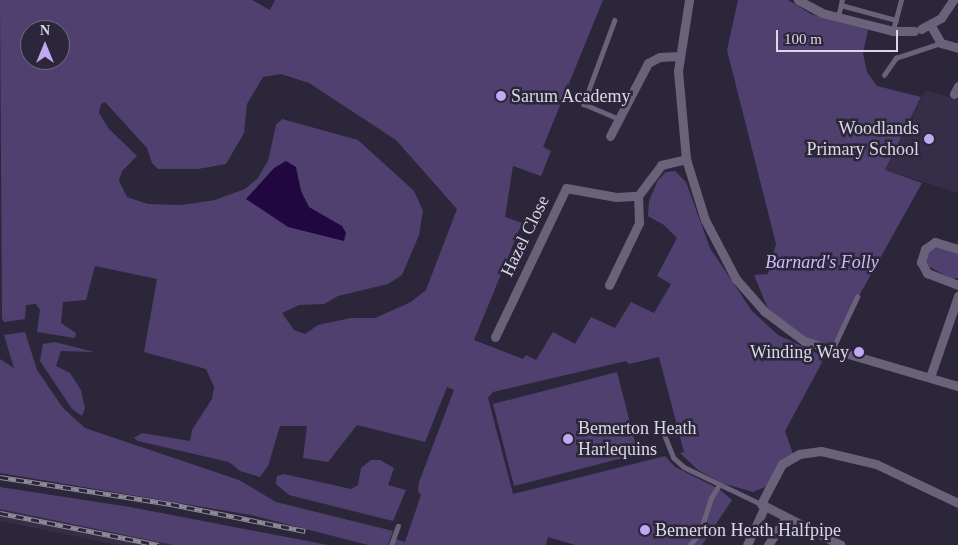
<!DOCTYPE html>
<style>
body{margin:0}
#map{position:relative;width:958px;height:545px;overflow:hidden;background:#2c263a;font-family:"Times New Roman",serif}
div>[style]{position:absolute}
.built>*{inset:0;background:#362e48}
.green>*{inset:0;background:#504070}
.water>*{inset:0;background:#20073f}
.service>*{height:4.5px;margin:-2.25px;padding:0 2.25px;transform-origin:2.25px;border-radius:2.25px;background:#69627a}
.minor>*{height:9px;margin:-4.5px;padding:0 4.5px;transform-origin:4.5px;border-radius:4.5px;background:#69627a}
.rail>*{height:4.5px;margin-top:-2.25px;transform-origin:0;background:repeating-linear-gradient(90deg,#2c263a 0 8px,#908b9b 0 16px);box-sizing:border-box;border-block:1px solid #908b9b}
.dots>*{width:14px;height:14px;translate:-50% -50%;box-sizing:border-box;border:2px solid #2c263a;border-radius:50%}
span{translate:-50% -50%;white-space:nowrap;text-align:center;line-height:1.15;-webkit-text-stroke:5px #2c263a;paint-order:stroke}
.poi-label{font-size:18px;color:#dbd8e5}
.left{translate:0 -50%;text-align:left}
.right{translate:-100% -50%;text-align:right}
.street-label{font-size:18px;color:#dbd8e5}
.park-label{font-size:18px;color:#cfbbfc;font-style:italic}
.north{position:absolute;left:20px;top:20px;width:50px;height:50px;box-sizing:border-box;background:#2c263a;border:1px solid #726d7e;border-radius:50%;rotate:0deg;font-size:14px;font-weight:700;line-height:20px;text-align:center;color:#dbd8e5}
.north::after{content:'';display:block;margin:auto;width:18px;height:22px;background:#c0a8f4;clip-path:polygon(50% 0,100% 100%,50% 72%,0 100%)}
.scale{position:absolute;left:776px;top:30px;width:122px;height:22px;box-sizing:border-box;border:2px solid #dbd8e5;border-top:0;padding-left:6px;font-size:15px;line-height:18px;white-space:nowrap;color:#dbd8e5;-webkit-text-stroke:4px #2c263a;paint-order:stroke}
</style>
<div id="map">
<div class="built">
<i style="clip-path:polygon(926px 90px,958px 100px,958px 193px,885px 170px)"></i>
<i style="clip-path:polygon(0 509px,70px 524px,173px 545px,118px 545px,0 521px)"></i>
</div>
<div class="green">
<i style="clip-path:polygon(evenodd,0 0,252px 0,270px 10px,275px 0,603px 0,543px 147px,551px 151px,541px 176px,513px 166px,505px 217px,522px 223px,474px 340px,523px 359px,526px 355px,536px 360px,553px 332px,575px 344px,591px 317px,615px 328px,631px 302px,654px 313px,671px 284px,657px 276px,677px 238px,664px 225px,648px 216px,649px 201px,658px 180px,666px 172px,675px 171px,686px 182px,710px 248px,752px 311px,778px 335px,825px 357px,785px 431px,793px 454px,765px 487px,753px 492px,722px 483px,698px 470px,680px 453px,684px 452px,659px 357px,629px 364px,626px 361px,493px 392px,488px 398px,513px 494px,665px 456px,675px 467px,719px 489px,732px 500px,702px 545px,575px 545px,548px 537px,546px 545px,394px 545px,396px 539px,405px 542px,421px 495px,418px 491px,419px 482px,454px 390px,447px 387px,425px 442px,357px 425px,328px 462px,303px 458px,307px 426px,280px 426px,268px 466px,260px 477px,240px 471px,229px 462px,138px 441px,134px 438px,142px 433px,190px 441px,192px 430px,212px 399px,214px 387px,206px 369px,144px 352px,157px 279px,95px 266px,86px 300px,63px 302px,61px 323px,76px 333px,75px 338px,37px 332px,40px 310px,36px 304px,26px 305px,25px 319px,4px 322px,2px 318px,0 0,30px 30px,60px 30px,60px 60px,30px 60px,30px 30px,0 0,281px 74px,309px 83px,396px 140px,457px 209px,426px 290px,411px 302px,375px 318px,351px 318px,318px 325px,305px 334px,294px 330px,282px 313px,299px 305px,324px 304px,338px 296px,388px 284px,402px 275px,419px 235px,423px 211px,414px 191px,358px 140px,282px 119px,276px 125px,268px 161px,257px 179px,245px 189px,215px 200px,182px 205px,148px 204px,127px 197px,119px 181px,122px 171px,137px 156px,109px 129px,99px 113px,101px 104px,105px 102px,147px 148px,152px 163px,158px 169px,198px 169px,226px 164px,244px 133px,247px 104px,263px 77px,281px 74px)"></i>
<i style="clip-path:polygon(738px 0,788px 0,811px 14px,868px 30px,863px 53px,867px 72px,877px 86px,921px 97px,885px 170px,922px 183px,831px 346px,806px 338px,768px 309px,754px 275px,768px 274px,776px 244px,727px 50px)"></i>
<i style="clip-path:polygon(939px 246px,958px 252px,958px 278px,952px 279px,926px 265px,926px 254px)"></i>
<i style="clip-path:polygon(25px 332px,37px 370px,63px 408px,85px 428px,239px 480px,276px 502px,393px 531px,388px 545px,368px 545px,251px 515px,0 473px,0 359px,14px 368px,4px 335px)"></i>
<i style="clip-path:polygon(55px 342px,94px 352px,61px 351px,56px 366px,70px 373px,81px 390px,85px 408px,82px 416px,72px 409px,40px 361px,43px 344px)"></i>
<i style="clip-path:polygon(617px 372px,638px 454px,514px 486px,493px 404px)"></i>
<i style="clip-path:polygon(371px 460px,380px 460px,394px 468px,388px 485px,406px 490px,393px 521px,289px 495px,276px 484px,277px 476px,284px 474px,351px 489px,358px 485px,361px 468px)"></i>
<i style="clip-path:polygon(0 487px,130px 507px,328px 545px,173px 545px,0 509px)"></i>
</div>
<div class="water">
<i style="clip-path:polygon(286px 161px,296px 167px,301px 191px,309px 207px,342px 226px,346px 233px,344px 241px,288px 227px,246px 199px,274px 168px)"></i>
</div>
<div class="service">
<i style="left:841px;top:5px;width:57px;rotate:15.3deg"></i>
<i style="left:838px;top:17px;width:17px;rotate:-77deg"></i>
<i style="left:615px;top:20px;width:90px;rotate:110.3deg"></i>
<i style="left:584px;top:104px;width:38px;rotate:23deg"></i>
<i style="left:893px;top:30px;width:31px;rotate:-75deg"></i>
<i style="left:884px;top:75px;width:21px;rotate:-55deg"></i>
<i style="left:896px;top:58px;width:47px;rotate:-18.4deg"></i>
<i style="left:832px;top:350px;width:59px;rotate:-64.7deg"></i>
<i style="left:663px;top:431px;width:29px;rotate:68deg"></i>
<i style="left:674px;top:458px;width:13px;rotate:42deg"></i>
<i style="left:684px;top:467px;width:85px;rotate:25.7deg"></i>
<i style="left:391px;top:545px;width:20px;rotate:-70deg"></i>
<i style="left:690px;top:545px;width:16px;rotate:-52deg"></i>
<i style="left:700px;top:532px;width:36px;rotate:-72deg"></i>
<i style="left:711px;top:498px;width:15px;rotate:-58deg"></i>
</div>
<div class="minor">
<i style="left:689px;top:0;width:72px;rotate:98.8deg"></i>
<i style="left:678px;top:71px;width:88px;rotate:84.8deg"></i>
<i style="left:686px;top:159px;width:64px;rotate:72.7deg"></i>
<i style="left:705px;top:220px;width:67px;rotate:62.3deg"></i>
<i style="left:736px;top:279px;width:43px;rotate:48.8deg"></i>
<i style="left:764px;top:311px;width:50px;rotate:36.9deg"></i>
<i style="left:804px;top:341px;width:160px;rotate:16.3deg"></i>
<i style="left:798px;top:0;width:27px;rotate:28deg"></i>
<i style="left:822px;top:13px;width:73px;rotate:14.2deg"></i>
<i style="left:893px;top:31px;width:21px"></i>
<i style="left:931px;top:26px;width:20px;rotate:60deg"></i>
<i style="left:941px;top:43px;width:18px;rotate:16deg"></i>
<i style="left:921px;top:29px;width:23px;rotate:-29deg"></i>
<i style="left:941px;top:18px;width:22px;rotate:-56deg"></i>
<i style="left:954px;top:94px;width:9px;rotate:-63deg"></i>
<i style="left:610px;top:136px;width:82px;rotate:-62.5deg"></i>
<i style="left:648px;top:63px;width:13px;rotate:-27deg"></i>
<i style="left:660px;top:57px;width:19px;rotate:-3deg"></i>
<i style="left:958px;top:249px;width:24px;rotate:-163deg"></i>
<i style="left:935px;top:242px;width:12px;rotate:145deg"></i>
<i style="left:925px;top:249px;width:14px;rotate:107deg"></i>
<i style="left:921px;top:262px;width:13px;rotate:61deg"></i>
<i style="left:927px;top:273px;width:33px;rotate:21deg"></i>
<i style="left:609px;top:285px;width:69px;rotate:-64.2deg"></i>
<i style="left:639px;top:223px;width:27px;rotate:-92deg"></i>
<i style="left:638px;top:196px;width:39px;rotate:-53deg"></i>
<i style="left:661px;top:165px;width:26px;rotate:-13deg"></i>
<i style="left:495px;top:337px;width:165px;rotate:-64.5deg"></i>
<i style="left:566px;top:188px;width:51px;rotate:10.2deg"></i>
<i style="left:616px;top:197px;width:22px;rotate:-3deg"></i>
<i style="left:930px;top:377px;width:86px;rotate:-70.9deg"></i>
<i style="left:765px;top:506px;width:4px;rotate:-153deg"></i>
<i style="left:761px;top:504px;width:45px;rotate:-62.3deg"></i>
<i style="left:782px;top:464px;width:20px;rotate:-30deg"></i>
<i style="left:799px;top:454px;width:22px;rotate:-8deg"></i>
<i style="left:821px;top:451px;width:57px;rotate:13.3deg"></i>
<i style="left:876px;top:464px;width:91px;rotate:25.4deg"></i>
<i style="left:765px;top:506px;width:85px;rotate:27.2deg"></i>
<i style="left:747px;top:545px;width:43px;rotate:-65.2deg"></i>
<i style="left:768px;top:545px;width:33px;rotate:-57deg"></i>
</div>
<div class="rail">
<i style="left:0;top:477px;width:173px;rotate:9deg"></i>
<i style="left:171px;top:504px;width:137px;rotate:11.4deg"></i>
<i style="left:0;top:513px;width:162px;rotate:11.4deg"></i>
</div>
<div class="dots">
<i style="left:501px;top:96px;background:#c0a8f4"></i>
<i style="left:929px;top:139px;background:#c0a8f4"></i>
<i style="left:859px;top:352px;background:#c0a8f4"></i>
<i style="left:568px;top:439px;background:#c0a8f4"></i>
<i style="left:645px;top:530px;background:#c0a8f4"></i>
</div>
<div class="poi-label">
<span class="left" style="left:511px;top:96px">Sarum Academy</span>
<span class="right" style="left:919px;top:139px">Woodlands<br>Primary School</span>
<span class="right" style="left:849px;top:352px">Winding Way</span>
<span class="left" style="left:578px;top:439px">Bemerton Heath<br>Harlequins</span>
<span class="left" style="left:655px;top:530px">Bemerton Heath Halfpipe</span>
</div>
<div class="street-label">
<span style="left:525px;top:236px;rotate:-64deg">Hazel Close</span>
</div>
<div class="park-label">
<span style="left:822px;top:262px">Barnard's Folly</span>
</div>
<div class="north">N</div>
<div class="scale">100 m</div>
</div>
